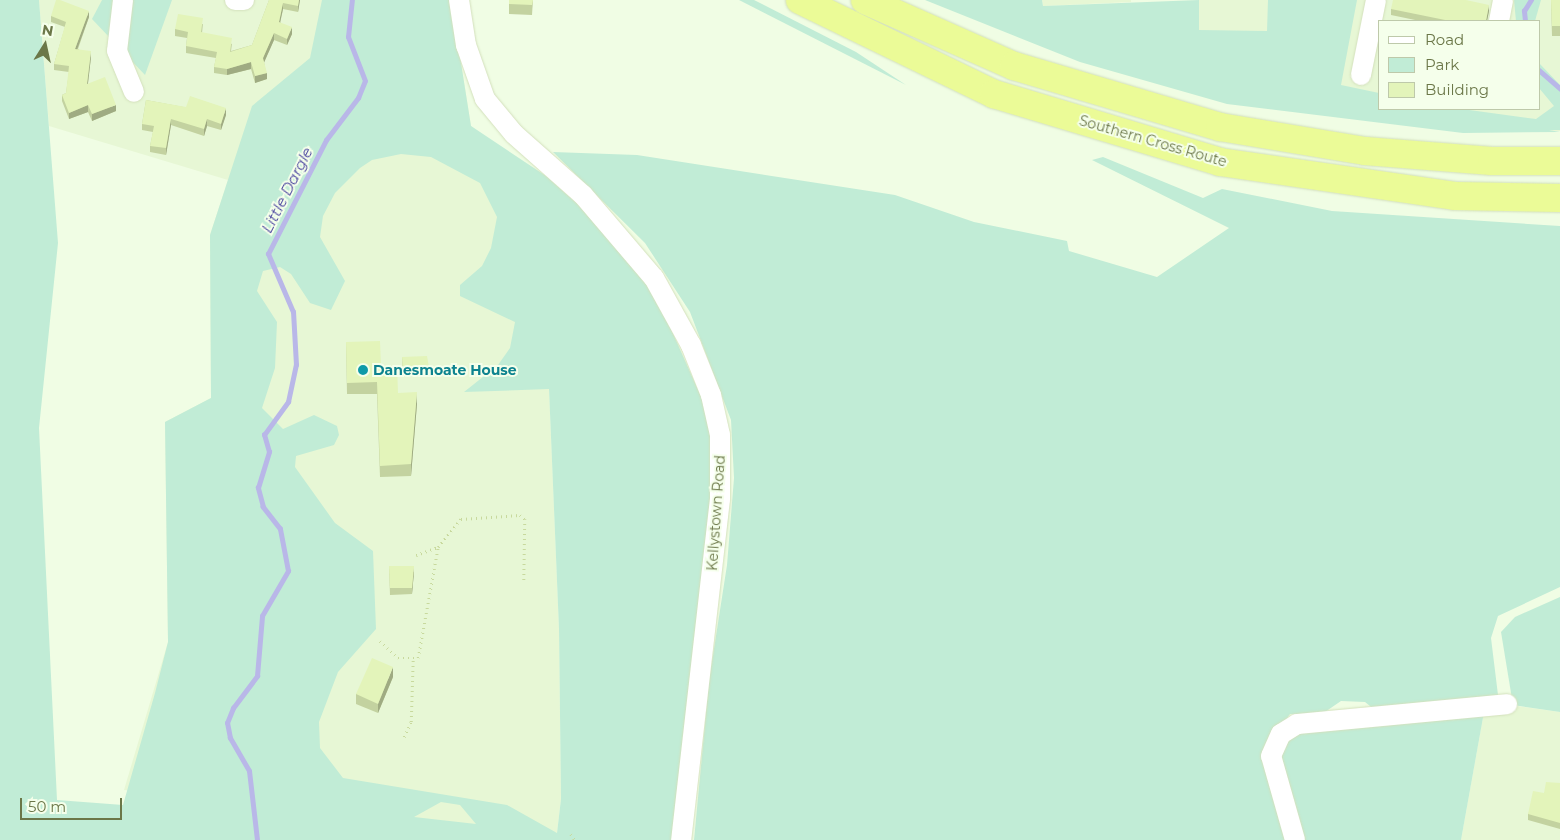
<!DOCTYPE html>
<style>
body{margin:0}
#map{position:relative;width:1560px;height:840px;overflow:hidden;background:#f0fde4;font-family:Montserrat,sans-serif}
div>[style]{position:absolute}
.residential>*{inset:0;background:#e7f7d5}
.green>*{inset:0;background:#c1ecd6}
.stream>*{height:4.5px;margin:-2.25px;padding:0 2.25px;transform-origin:2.25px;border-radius:2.25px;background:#b9b7e8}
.path>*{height:2.5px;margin-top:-1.25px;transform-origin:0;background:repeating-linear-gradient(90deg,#c8d99d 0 1px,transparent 0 5px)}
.roads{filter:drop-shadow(0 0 1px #d3e0bc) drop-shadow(0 0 1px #d3e0bc)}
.minor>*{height:20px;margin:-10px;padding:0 10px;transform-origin:10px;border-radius:10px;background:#fff}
.highway>*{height:28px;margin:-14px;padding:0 14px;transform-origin:14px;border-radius:14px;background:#ebfb97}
.wall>*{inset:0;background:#c3d2a0}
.shaded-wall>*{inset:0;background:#9fab82}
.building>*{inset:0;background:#e3f4ba}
.dots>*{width:14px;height:14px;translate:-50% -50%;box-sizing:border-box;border:2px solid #f5ffeb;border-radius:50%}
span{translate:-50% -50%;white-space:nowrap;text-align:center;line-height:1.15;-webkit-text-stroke:4px #f5ffeb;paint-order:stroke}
.street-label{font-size:14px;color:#6b7748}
.culture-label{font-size:14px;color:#0d838f;font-weight:700}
.left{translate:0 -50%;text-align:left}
.water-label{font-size:15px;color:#4e49a1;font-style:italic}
.legend{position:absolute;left:1378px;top:20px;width:162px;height:90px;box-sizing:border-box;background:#f5ffeb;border:1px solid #bec9aa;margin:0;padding:6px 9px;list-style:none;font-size:15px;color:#6b7748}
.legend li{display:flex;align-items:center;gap:10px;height:25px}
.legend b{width:25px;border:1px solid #bec9aa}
.north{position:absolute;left:20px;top:20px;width:50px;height:50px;-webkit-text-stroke:4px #f5ffeb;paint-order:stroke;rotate:10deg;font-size:14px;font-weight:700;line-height:20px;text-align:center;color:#6b7748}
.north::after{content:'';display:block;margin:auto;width:18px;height:22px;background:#6b7748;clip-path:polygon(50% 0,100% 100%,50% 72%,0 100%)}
.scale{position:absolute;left:20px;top:798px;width:102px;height:22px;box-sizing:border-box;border:2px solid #6b7748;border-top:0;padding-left:6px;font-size:15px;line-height:18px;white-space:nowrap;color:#6b7748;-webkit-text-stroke:4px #f5ffeb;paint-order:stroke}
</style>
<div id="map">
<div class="residential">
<i style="clip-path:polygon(39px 0,451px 0,471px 126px,497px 145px,549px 388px,559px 629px,561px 799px,557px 833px,124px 790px,168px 642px,165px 422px,211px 398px,210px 235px,228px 180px,49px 126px)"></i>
<i style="clip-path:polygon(1042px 0,1131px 0,1131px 2px,1043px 6px)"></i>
<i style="clip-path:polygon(evenodd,1199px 0,1560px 0,1560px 131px,1458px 128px,1270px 106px,1198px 30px,1199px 0,1379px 21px,1539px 21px,1539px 109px,1379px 109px,1379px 21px)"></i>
<i style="clip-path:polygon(1516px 706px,1560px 712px,1560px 840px,1461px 840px,1484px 712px,1516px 711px)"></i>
</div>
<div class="green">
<i style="clip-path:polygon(evenodd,0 0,39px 0,58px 243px,39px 428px,57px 800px,123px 805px,155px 693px,168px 642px,165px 422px,211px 398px,210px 235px,252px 106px,310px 58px,322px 0,451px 0,471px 126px,546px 176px,593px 218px,656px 295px,706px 408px,714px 452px,705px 574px,673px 840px,0 840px,0 0,401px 154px,431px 157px,480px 183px,497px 217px,491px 248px,482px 266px,460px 285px,460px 296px,515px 322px,510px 348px,498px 365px,464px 392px,549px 389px,559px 629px,561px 799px,557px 833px,507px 805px,343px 778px,320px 748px,319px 722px,338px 672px,376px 629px,373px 551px,335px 523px,295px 467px,296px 456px,334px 445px,339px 435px,337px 426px,314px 415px,283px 429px,262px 408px,275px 368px,277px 322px,257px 291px,263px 271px,280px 267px,291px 274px,310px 303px,331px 310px,345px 281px,320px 237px,323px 216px,335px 193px,360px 168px,372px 160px,401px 154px,0 0,441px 802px,460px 805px,476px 824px,414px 817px,441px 802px)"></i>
<i style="clip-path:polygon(102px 0,172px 0,145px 75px,92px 19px)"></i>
<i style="clip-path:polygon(739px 0,754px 0,856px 52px,906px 85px)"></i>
<i style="clip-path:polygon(925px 0,1042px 0,1043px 6px,1199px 0,1199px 30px,1267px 31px,1268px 0,1357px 0,1341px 85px,1379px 93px,1379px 109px,1462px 109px,1536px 119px,1554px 106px,1539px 88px,1539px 63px,1560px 85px,1560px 130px,1549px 130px,1560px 132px,1463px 133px,1227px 104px,1080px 62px)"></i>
<i style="clip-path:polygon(1514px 0,1541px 0,1535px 21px,1516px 21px)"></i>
<i style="clip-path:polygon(553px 152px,637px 155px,895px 195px,974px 222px,1067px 241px,1069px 251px,1157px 277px,1229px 228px,1092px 160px,1103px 157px,1203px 198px,1222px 189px,1332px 211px,1560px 226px,1560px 587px,1498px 616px,1491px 638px,1498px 695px,1375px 710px,1365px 702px,1341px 701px,1322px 714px,1290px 714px,1272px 740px,1290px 840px,694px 840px,709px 681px,727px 565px,734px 478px,731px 420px,690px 312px,645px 243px)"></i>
<i style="clip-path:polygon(1560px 597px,1560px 712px,1513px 705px,1501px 632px,1515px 617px)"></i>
<i style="clip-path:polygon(1484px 712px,1461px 840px,1299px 840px,1278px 767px,1282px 746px,1295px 732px)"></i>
</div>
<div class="stream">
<i style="left:1525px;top:21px;width:10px;rotate:-96deg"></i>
<i style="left:1524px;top:11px;width:13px;rotate:-58deg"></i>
<i style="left:1539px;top:70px;width:28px;rotate:41deg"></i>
<i style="left:257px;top:840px;width:69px;rotate:-96.6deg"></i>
<i style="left:249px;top:771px;width:38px;rotate:-120deg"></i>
<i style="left:230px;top:738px;width:15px;rotate:-101deg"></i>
<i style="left:227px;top:723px;width:16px;rotate:-68deg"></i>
<i style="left:233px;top:708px;width:40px;rotate:-53deg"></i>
<i style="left:257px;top:676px;width:60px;rotate:-85.2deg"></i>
<i style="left:262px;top:616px;width:52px;rotate:-60deg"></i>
<i style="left:288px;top:571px;width:43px;rotate:-100.8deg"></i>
<i style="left:280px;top:529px;width:28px;rotate:-128deg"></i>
<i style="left:263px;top:507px;width:20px;rotate:-105deg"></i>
<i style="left:258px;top:488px;width:38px;rotate:-73deg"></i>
<i style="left:269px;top:452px;width:18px;rotate:-106deg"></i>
<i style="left:264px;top:435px;width:41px;rotate:-54deg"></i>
<i style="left:288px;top:402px;width:38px;rotate:-78deg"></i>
<i style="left:296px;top:365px;width:53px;rotate:-93.2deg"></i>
<i style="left:293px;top:312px;width:63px;rotate:-113.3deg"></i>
<i style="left:268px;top:254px;width:128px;rotate:-63deg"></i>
<i style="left:326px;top:140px;width:53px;rotate:-52.7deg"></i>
<i style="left:358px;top:98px;width:18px;rotate:-68deg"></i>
<i style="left:365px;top:81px;width:47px;rotate:-111.1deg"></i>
<i style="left:348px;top:37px;width:37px;rotate:-84deg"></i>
</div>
<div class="path">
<i style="left:416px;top:555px;width:23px;rotate:-20deg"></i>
<i style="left:380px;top:641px;width:25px;rotate:43deg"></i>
<i style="left:398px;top:658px;width:20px"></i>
<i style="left:418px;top:658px;width:113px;rotate:-79.8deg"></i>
<i style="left:438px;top:547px;width:36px;rotate:-51deg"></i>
<i style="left:461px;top:519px;width:59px;rotate:-3.9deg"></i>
<i style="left:520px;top:515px;width:6px;rotate:39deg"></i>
<i style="left:525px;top:519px;width:63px;rotate:90.9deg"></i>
<i style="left:404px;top:737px;width:17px;rotate:-65deg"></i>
<i style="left:411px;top:722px;width:63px;rotate:-88.2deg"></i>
<i style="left:571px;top:834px;width:7px;rotate:56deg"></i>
</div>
<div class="roads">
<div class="minor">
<i style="left:123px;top:0;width:51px;rotate:96.7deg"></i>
<i style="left:117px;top:51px;width:44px;rotate:67.5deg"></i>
<i style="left:235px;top:0;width:9px"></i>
<i style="left:459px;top:0;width:46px;rotate:81.2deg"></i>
<i style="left:466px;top:45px;width:57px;rotate:70.6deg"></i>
<i style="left:485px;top:99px;width:45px;rotate:50.4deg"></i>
<i style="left:514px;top:134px;width:92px;rotate:41.5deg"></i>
<i style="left:583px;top:195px;width:109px;rotate:49.5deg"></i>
<i style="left:654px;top:278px;width:77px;rotate:61.1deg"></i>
<i style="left:691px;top:345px;width:54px;rotate:68.2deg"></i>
<i style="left:711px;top:395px;width:41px;rotate:77.3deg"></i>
<i style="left:720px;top:435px;width:64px;rotate:90deg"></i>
<i style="left:720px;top:499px;width:343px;rotate:96.5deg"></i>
<i style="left:1499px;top:21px;width:21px;rotate:-79deg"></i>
<i style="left:1361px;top:75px;width:76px;rotate:-78.7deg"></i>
<i style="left:1295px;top:840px;width:87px;rotate:-105.9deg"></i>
<i style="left:1271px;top:756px;width:24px;rotate:-66deg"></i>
<i style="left:1281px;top:734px;width:19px;rotate:-32deg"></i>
<i style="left:1297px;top:724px;width:211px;rotate:-5.4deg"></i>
</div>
<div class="highway">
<i style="left:800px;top:0;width:216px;rotate:25.9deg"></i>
<i style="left:994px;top:94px;width:236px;rotate:16.7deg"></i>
<i style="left:1220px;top:162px;width:237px;rotate:8.2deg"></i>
<i style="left:1455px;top:196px;width:105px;rotate:1.1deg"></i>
<i style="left:865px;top:0;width:163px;rotate:23.9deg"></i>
<i style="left:1014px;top:66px;width:215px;rotate:16.5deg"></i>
<i style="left:1220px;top:127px;width:147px;rotate:9.4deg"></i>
<i style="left:1365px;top:151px;width:127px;rotate:4.5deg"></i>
<i style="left:1492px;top:161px;width:68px"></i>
</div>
</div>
<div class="wall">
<i style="clip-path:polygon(269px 0,300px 0,298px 12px,283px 9px,280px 22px,292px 34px,287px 45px,274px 40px,264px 62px,267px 79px,255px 83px,251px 69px,227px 75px,214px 73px,214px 67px,216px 58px,186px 53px,186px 46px,187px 38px,175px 36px,175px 29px,203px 24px,202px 33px,232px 44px,231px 51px,252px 45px)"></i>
<i style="clip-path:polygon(509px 0,533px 0,532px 15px,509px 14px)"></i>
<i style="clip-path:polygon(1551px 0,1560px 0,1560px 36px,1552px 36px)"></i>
<i style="clip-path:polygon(1391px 9px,1489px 11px,1487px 21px,1420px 21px,1391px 15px)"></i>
<i style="clip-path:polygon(51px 16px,89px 17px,78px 49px,91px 57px,88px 84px,116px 111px,92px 121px,88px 112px,69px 119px,62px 101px,62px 95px,66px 93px,69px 72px,54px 70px,54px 64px,65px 27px,51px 22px)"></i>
<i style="clip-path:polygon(146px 100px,226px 115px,221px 130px,207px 126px,204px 136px,171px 125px,166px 155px,150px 152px,150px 146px,153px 132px,142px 130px,142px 124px)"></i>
<i style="clip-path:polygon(346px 342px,381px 366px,398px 393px,417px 404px,411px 476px,380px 477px,377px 394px,347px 394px)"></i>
<i style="clip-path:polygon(402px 357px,429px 367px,429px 373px,403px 375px)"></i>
<i style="clip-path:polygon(389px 566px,414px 572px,412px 594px,390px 595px)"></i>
<i style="clip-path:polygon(393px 677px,378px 713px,356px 704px,356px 694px)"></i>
<i style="clip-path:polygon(1560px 783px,1560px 829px,1528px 820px,1528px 814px,1544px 793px)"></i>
</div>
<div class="shaded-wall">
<i style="clip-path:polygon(299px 0,300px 0,298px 12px,298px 6px)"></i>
<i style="clip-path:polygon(283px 3px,283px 9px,279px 28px,279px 22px)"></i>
<i style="clip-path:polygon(1489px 5px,1489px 11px,1487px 21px,1486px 21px)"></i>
<i style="clip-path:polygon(89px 11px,89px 17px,75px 55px,75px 49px)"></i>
<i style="clip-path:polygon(292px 27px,292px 34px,287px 45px,287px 39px)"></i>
<i style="clip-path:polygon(274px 33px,274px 40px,263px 65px,263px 58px)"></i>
<i style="clip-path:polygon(91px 51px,91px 57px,87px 91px,87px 84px)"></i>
<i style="clip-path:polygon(251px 62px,251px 69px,227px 75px,227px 69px)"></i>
<i style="clip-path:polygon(267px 73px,267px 79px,255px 83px,255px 76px)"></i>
<i style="clip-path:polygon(88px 105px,88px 112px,69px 119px,69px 113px)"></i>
<i style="clip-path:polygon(116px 105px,116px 111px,92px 121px,92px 114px)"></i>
<i style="clip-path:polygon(226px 108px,226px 115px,221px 130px,221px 124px)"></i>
<i style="clip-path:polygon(171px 119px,171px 125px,166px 155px,166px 148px)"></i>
<i style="clip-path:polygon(207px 119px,207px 126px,204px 136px,204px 129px)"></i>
<i style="clip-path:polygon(417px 392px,417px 404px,411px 476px,411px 464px)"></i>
<i style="clip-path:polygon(414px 566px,414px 572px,412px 594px,412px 588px)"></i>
<i style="clip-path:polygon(393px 667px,393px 677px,378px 713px,378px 704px)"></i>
</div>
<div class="building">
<i style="clip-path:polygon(56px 0,60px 0,89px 11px,75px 49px,91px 51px,87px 84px,105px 77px,116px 105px,92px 114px,88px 105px,69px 113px,62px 95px,66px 93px,69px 66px,54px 64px,66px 22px,51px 16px)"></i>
<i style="clip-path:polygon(269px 0,299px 0,298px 6px,283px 3px,279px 22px,292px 27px,287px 39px,274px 33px,263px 58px,267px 73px,255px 76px,251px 62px,227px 69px,214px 67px,217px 52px,186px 46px,188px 32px,175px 29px,178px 14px,203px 18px,201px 32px,232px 38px,230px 52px,252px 45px)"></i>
<i style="clip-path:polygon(509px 0,533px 0,532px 5px,509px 4px)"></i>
<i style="clip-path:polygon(1393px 0,1466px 0,1489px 5px,1486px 21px,1450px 21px,1391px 9px)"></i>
<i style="clip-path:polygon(1551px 0,1560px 0,1560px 26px,1552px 26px)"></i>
<i style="clip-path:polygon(190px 96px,226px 108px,221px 124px,207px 119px,204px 129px,171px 119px,166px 148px,150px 146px,154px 126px,142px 124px,146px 100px,186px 107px)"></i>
<i style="clip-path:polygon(380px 341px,381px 366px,397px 365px,398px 393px,417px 392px,411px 464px,380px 466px,377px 382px,347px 383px,346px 342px)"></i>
<i style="clip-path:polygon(427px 356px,429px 367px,403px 369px,402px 357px)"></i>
<i style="clip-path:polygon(389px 566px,414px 566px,412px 588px,390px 588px)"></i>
<i style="clip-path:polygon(372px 658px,393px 667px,378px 704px,356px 694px)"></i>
<i style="clip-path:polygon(1546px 782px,1560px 783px,1560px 823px,1528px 814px,1533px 791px,1544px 793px)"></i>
</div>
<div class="dots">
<i style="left:363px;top:370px;background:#0f9aa8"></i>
</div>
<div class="street-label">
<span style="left:1153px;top:141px;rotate:16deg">Southern Cross Route</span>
<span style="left:716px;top:513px;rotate:-86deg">Kellystown Road</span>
</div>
<div class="culture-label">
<span class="left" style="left:373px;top:370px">Danesmoate House</span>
</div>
<div class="water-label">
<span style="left:287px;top:190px;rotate:-63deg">Little Dargle</span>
</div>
<ul class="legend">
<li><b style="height:6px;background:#fff"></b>Road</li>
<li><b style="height:14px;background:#c1ecd6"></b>Park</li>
<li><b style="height:14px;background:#e3f4ba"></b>Building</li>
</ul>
<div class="north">N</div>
<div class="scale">50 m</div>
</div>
